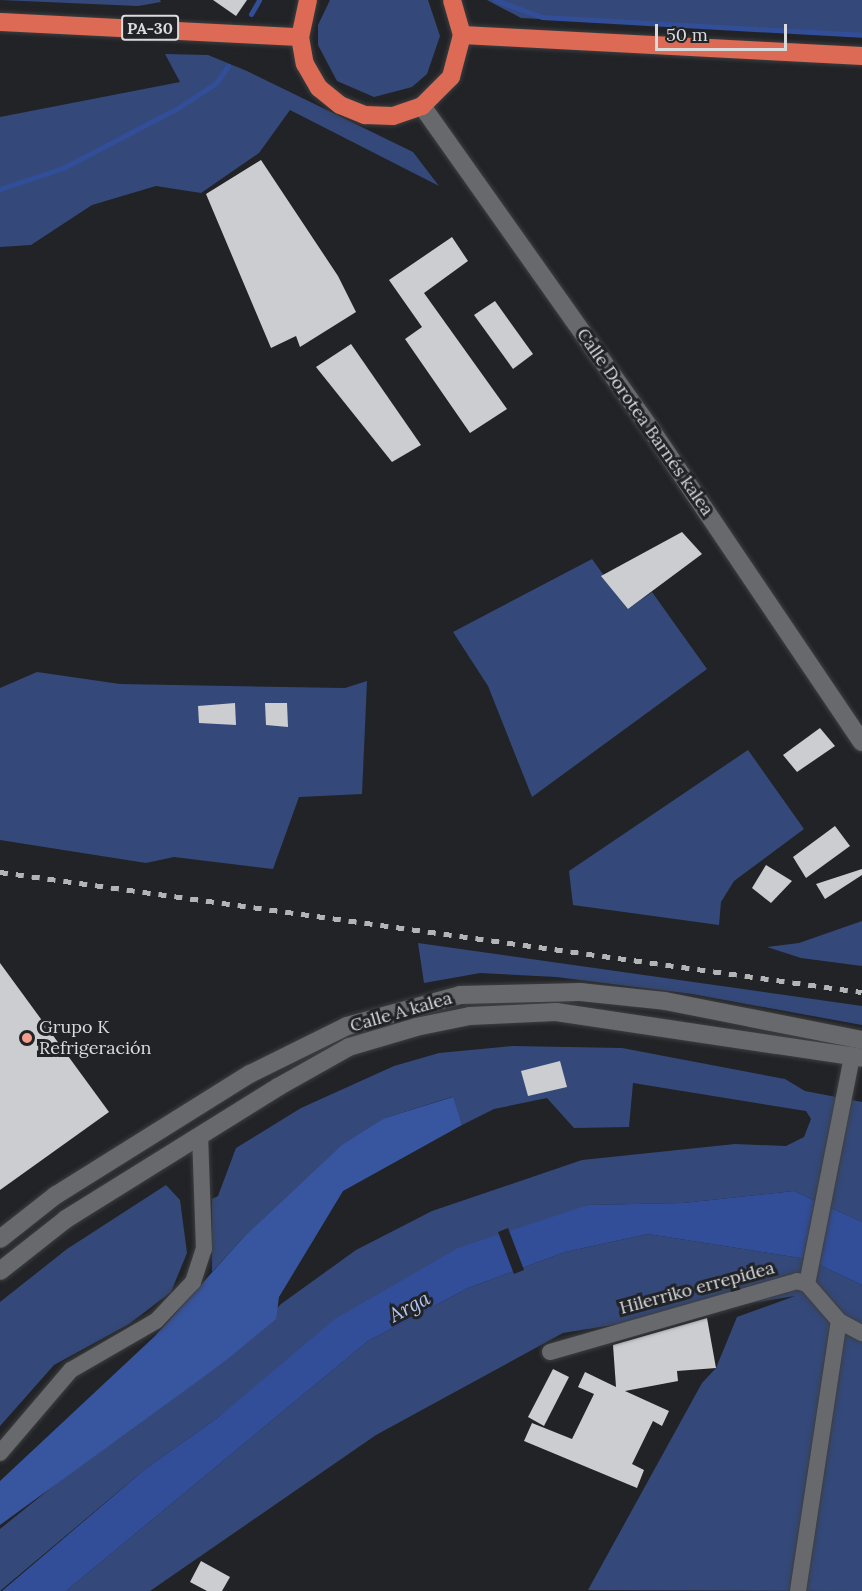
<!DOCTYPE html>
<meta charset="utf-8">
<style>
body{margin:0}
#map{position:relative;width:862px;height:1591px;overflow:hidden;background:#212326;font-family:Lora,serif}
div>[style]{position:absolute}
.green>*{inset:0;background:#34497a}
.forest>*{inset:0;background:#3855a0}
.water>*{inset:0;background:#324e99}
.pier>*{inset:0;background:#212326}
.stream>*{height:5px;margin:-2.5px;padding:0 2.5px;transform-origin:2.5px;border-radius:2.5px;background:#324e99}
.building>*{inset:0;background:#cbcdd1}
.roads{filter:drop-shadow(0 0 2px #3d3e40) drop-shadow(0 0 2px #3d3e40)}
.street>*{height:16px;margin:-8px;padding:0 8px;transform-origin:8px;border-radius:8px;background:#67696d}
.secondary>*{height:18px;margin:-9px;padding:0 9px;transform-origin:9px;border-radius:9px;background:#67696d}
.highway>*{height:18px;margin:-9px;padding:0 9px;transform-origin:9px;border-radius:9px;background:#dd6a55}
.rail>*{height:4.5px;margin-top:-2.25px;transform-origin:0;background:repeating-linear-gradient(90deg,#b3b4b6 0 8px,transparent 0 16px)}
.dots>*{width:16px;height:16px;translate:-50% -50%;box-sizing:border-box;border:3px solid #212326;border-radius:50%}
span{translate:-50% -50%;white-space:nowrap;text-align:center;line-height:1.15;-webkit-text-stroke:6px #212326;paint-order:stroke}
.shield-label span{padding:2px 4px;background:#212326;border:2px solid;border-radius:4px;-webkit-text-stroke-width:0}
.shield-label{font-size:16px;color:#dadbdd;font-weight:700}
.street-label{font-size:18px;color:#dadbdd}
.poi-label{font-size:18px;color:#dadbdd}
.left{translate:0 -50%;text-align:left}
.water-label{font-size:20px;color:#b3c6f0;font-style:italic}
.scale{position:absolute;left:655px;top:24px;width:132px;height:27px;box-sizing:border-box;border:3px solid #dadbdd;border-top:0;padding-left:8px;font-size:18px;line-height:21px;white-space:nowrap;color:#dadbdd;-webkit-text-stroke:4px #212326;paint-order:stroke}
</style>
<div id="map">
<div class="green">
<i style="clip-path:polygon(0 0,160px 0,161px 2px,138px 6px)"></i>
<i style="clip-path:polygon(330px 0,428px 0,440px 36px,427px 74px,412px 87px,374px 97px,337px 81px,318px 45px,318px 25px)"></i>
<i style="clip-path:polygon(487px 0,862px 0,862px 36px,521px 18px)"></i>
<i style="clip-path:polygon(165px 54px,208px 55px,247px 71px,413px 152px,439px 186px,290px 110px,259px 153px,201px 193px,156px 186px,92px 205px,31px 245px,0 247px,0 117px,180px 82px)"></i>
<i style="clip-path:polygon(592px 559px,628px 609px,652px 592px,707px 669px,532px 797px,488px 686px,453px 632px)"></i>
<i style="clip-path:polygon(37px 672px,120px 684px,345px 688px,367px 681px,362px 794px,299px 797px,273px 869px,174px 857px,146px 863px,0 840px,0 688px)"></i>
<i style="clip-path:polygon(748px 750px,804px 829px,734px 881px,721px 902px,719px 925px,573px 905px,569px 871px)"></i>
<i style="clip-path:polygon(862px 921px,862px 966px,801px 958px,767px 947px,799px 943px)"></i>
<i style="clip-path:polygon(418px 943px,862px 1006px,862px 1025px,692px 994px,556px 977px,480px 973px,424px 983px)"></i>
<i style="clip-path:polygon(512px 1046px,622px 1048px,785px 1079px,805px 1091px,862px 1102px,862px 1222px,794px 1191px,683px 1203px,588px 1205px,220px 1416px,144px 1470px,0 1591px,0 1529px,114px 1437px,224px 1362px,281px 1304px,356px 1250px,432px 1211px,582px 1160px,735px 1144px,786px 1146px,804px 1137px,811px 1119px,806px 1111px,633px 1083px,629px 1127px,574px 1128px,547px 1098px,494px 1109px,462px 1125px,452px 1097px,385px 1118px,242px 1239px,212px 1272px,212px 1199px,218px 1196px,236px 1148px,301px 1108px,394px 1066px,439px 1053px)"></i>
<i style="clip-path:polygon(166px 1185px,180px 1200px,187px 1253px,171px 1292px,129px 1324px,54px 1365px,0 1426px,0 1302px,67px 1249px)"></i>
<i style="clip-path:polygon(648px 1234px,807px 1259px,862px 1285px,862px 1591px,588px 1590px,702px 1383px,716px 1368px,737px 1317px,795px 1296px,563px 1333px,376px 1435px,150px 1591px,66px 1591px,368px 1341px,468px 1288px,565px 1252px)"></i>
</div>
<div class="forest">
<i style="clip-path:polygon(453px 1097px,462px 1125px,343px 1191px,279px 1297px,276px 1319px,224px 1362px,0 1525px,0 1481px,155px 1336px,242px 1239px,342px 1145px,385px 1118px)"></i>
</div>
<div class="water">
<i style="clip-path:polygon(794px 1191px,862px 1222px,862px 1285px,807px 1259px,648px 1234px,565px 1252px,468px 1288px,368px 1341px,66px 1591px,2px 1591px,144px 1470px,220px 1416px,335px 1319px,458px 1248px,588px 1205px,683px 1203px)"></i>
</div>
<div class="pier">
<i style="clip-path:polygon(508px 1228px,524px 1270px,514px 1274px,498px 1232px)"></i>
</div>
<div class="stream">
<i style="left:495px;top:0;width:50px;rotate:19.9deg"></i>
<i style="left:542px;top:17px;width:321px;rotate:3.2deg"></i>
<i style="left:251px;top:14px;width:16px;rotate:-60deg"></i>
<i style="left:0;top:189px;width:66px;rotate:-18.4deg"></i>
<i style="left:63px;top:168px;width:130px;rotate:-27.6deg"></i>
<i style="left:178px;top:108px;width:45px;rotate:-33.3deg"></i>
<i style="left:216px;top:83px;width:21px;rotate:-55deg"></i>
</div>
<div class="building">
<i style="clip-path:polygon(213px 0,247px 0,236px 16px)"></i>
<i style="clip-path:polygon(261px 160px,338px 276px,356px 312px,300px 347px,296px 336px,271px 348px,206px 194px)"></i>
<i style="clip-path:polygon(452px 237px,468px 261px,424px 293px,507px 409px,470px 433px,405px 339px,422px 327px,389px 280px)"></i>
<i style="clip-path:polygon(495px 301px,533px 354px,513px 369px,474px 315px)"></i>
<i style="clip-path:polygon(351px 344px,421px 445px,392px 462px,316px 367px)"></i>
<i style="clip-path:polygon(682px 532px,702px 554px,628px 609px,601px 576px)"></i>
<i style="clip-path:polygon(235px 703px,236px 725px,199px 723px,198px 706px)"></i>
<i style="clip-path:polygon(265px 703px,287px 703px,288px 727px,266px 725px)"></i>
<i style="clip-path:polygon(820px 728px,835px 746px,797px 772px,783px 755px)"></i>
<i style="clip-path:polygon(835px 826px,850px 846px,806px 878px,793px 857px)"></i>
<i style="clip-path:polygon(766px 865px,792px 881px,771px 903px,752px 888px)"></i>
<i style="clip-path:polygon(862px 869px,862px 875px,825px 899px,816px 884px)"></i>
<i style="clip-path:polygon(0 963px,109px 1112px,0 1190px)"></i>
<i style="clip-path:polygon(560px 1061px,567px 1087px,528px 1096px,521px 1071px)"></i>
<i style="clip-path:polygon(707px 1318px,716px 1368px,677px 1371px,678px 1381px,625px 1391px,669px 1411px,662px 1426px,653px 1421px,632px 1464px,644px 1470px,637px 1488px,524px 1441px,532px 1423px,572px 1439px,594px 1394px,578px 1387px,585px 1372px,616px 1387px,613px 1345px)"></i>
<i style="clip-path:polygon(553px 1369px,569px 1377px,544px 1426px,528px 1417px)"></i>
<i style="clip-path:polygon(201px 1561px,230px 1577px,222px 1591px,207px 1591px,190px 1582px)"></i>
</div>
<div class="roads">
<div class="street">
<i style="left:807px;top:1284px;width:232px;rotate:-78.8deg"></i>
<i style="left:550px;top:1352px;width:257px;rotate:-16deg"></i>
<i style="left:797px;top:1281px;width:10px;rotate:17deg"></i>
<i style="left:807px;top:1284px;width:49px;rotate:49.1deg"></i>
<i style="left:839px;top:1321px;width:26px;rotate:28deg"></i>
<i style="left:0;top:1453px;width:109px;rotate:-49.5deg"></i>
<i style="left:71px;top:1370px;width:98px;rotate:-30deg"></i>
<i style="left:156px;top:1321px;width:54px;rotate:-46.5deg"></i>
<i style="left:193px;top:1282px;width:35px;rotate:-72deg"></i>
<i style="left:204px;top:1249px;width:112px;rotate:-92deg"></i>
<i style="left:798px;top:1591px;width:273px;rotate:-81.4deg"></i>
</div>
<div class="secondary">
<i style="left:422px;top:106px;width:395px;rotate:54.7deg"></i>
<i style="left:650px;top:428px;width:379px;rotate:56deg"></i>
<i style="left:0;top:1239px;width:71px;rotate:-38.2deg"></i>
<i style="left:56px;top:1195px;width:229px;rotate:-32deg"></i>
<i style="left:250px;top:1074px;width:108px;rotate:-26.3deg"></i>
<i style="left:347px;top:1026px;width:117px;rotate:-15.3deg"></i>
<i style="left:460px;top:995px;width:120px;rotate:-1.4deg"></i>
<i style="left:580px;top:992px;width:85px;rotate:6deg"></i>
<i style="left:665px;top:1001px;width:201px;rotate:11.2deg"></i>
<i style="left:0;top:1271px;width:84px;rotate:-38.2deg"></i>
<i style="left:66px;top:1219px;width:250px;rotate:-31.9deg"></i>
<i style="left:278px;top:1087px;width:81px;rotate:-29.4deg"></i>
<i style="left:349px;top:1047px;width:70px;rotate:-16.6deg"></i>
<i style="left:416px;top:1027px;width:55px;rotate:-11.5deg"></i>
<i style="left:470px;top:1016px;width:86px;rotate:-2.7deg"></i>
<i style="left:556px;top:1012px;width:309px;rotate:8.5deg"></i>
</div>
<div class="highway">
<i style="left:308px;top:0;width:38px;rotate:102deg"></i>
<i style="left:300px;top:37px;width:27px;rotate:80deg"></i>
<i style="left:305px;top:64px;width:28px;rotate:60deg"></i>
<i style="left:319px;top:88px;width:27px;rotate:39deg"></i>
<i style="left:340px;top:105px;width:27px;rotate:22deg"></i>
<i style="left:365px;top:115px;width:28px;rotate:2deg"></i>
<i style="left:393px;top:116px;width:31px;rotate:-19deg"></i>
<i style="left:422px;top:106px;width:41px;rotate:-45deg"></i>
<i style="left:451px;top:77px;width:43px;rotate:-75.3deg"></i>
<i style="left:462px;top:35px;width:36px;rotate:-106deg"></i>
<i style="left:0;top:22px;width:300px;rotate:2.9deg"></i>
<i style="left:462px;top:35px;width:401px;rotate:3deg"></i>
</div>
</div>
<div class="rail">
<i style="left:0;top:872px;width:870px;rotate:7.93deg"></i>
</div>
<div class="dots">
<i style="left:27px;top:1038px;background:#f49d8c"></i>
</div>
<div class="shield-label">
<span style="left:150px;top:28px">PA-30</span>
</div>
<div class="street-label">
<span style="left:645px;top:422px;rotate:55deg">Calle Dorotea Barnés kalea</span>
<span style="left:401px;top:1012px;rotate:-16deg">Calle A kalea</span>
<span style="left:697px;top:1288px;rotate:-15deg">Hilerriko errepidea</span>
</div>
<div class="poi-label">
<span class="left" style="left:39px;top:1038px">Grupo K<br>Refrigeración</span>
</div>
<div class="water-label">
<span style="left:409px;top:1306px;rotate:-28deg">Arga</span>
</div>
<div class="scale">50 m</div>
</div>
